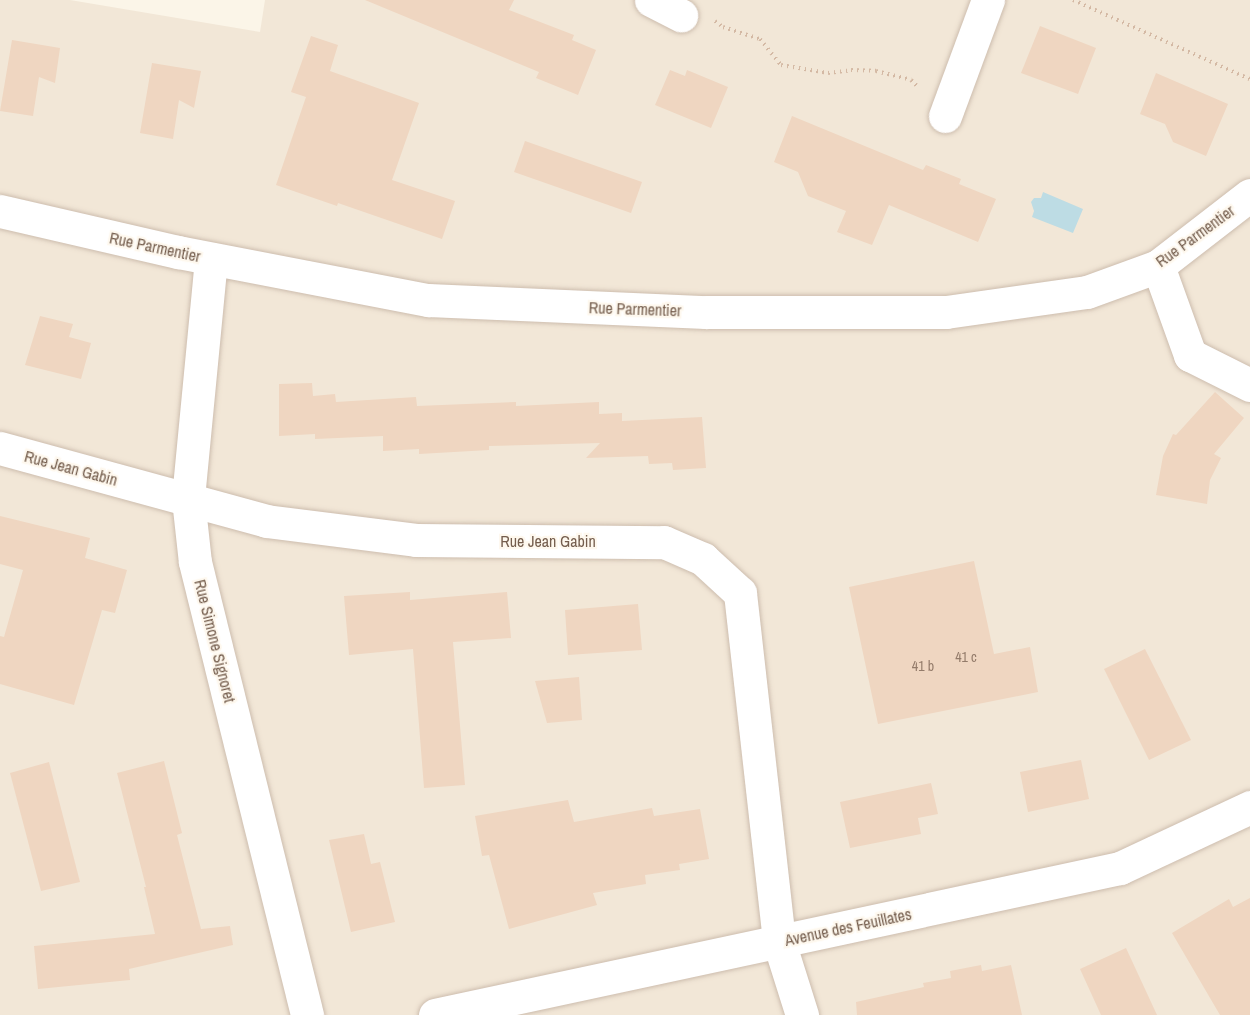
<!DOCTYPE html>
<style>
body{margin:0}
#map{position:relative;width:1250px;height:1015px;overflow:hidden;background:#fbf5e8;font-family:"Archivo Narrow",sans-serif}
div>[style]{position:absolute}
.residential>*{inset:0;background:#f2e7d7}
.water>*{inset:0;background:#bddce4}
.building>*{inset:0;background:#efd6c1}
.path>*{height:4px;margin-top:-2px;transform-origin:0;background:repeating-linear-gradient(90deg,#d4b9a4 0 1.5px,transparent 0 6px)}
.roads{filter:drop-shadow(0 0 2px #cdbdae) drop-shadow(0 0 2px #cdbdae)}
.minor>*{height:33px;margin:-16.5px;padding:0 16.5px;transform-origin:16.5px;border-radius:16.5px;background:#fff}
.tertiary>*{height:33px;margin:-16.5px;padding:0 16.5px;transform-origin:16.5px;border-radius:16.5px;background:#fff}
span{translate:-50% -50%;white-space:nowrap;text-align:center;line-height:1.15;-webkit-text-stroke:4.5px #fef8ee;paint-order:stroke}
.number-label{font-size:14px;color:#937b6a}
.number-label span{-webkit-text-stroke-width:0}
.street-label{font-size:16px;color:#745d4d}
</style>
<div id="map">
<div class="residential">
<i style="clip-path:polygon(0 0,70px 0,260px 32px,265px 0,1250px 0,1250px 1015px,0 1015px)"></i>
</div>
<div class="water">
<i style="clip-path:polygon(1043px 192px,1083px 209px,1073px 233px,1032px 217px,1034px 211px,1031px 202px,1034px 198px,1041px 198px)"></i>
</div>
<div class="building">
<i style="clip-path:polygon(365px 0,514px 0,509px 10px,574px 35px,572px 40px,596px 50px,578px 95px,536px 78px,539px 72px)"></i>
<i style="clip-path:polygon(1040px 26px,1096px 48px,1078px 94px,1021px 73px)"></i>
<i style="clip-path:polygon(311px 36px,338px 45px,330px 71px,419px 103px,392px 180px,455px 201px,442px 239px,338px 203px,337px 206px,276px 185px,306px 97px,291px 92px)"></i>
<i style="clip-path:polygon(12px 40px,60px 48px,55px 83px,39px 77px,33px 116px,0 111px)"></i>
<i style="clip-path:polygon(152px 63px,201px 71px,194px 108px,179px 100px,173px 139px,140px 133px)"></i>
<i style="clip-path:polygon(670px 70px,685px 76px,687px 70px,728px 87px,711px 128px,655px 105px)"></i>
<i style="clip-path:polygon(1156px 73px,1228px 104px,1206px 156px,1173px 142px,1165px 124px,1140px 114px)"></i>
<i style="clip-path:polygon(792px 116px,923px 170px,926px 165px,961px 179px,959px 184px,996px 199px,978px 242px,889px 205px,872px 245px,837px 232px,846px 211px,808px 196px,798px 172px,774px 162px)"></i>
<i style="clip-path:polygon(525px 141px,642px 182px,631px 213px,514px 172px)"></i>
<i style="clip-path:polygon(40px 316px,73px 324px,69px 337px,91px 343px,81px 379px,25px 365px)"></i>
<i style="clip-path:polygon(312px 383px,313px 396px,335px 394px,336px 402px,416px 397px,417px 406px,516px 402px,516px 406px,599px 402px,599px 414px,622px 413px,622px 421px,702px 417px,706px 468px,673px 470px,672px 463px,649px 464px,648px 456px,586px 458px,600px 443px,489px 446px,489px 450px,419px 454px,419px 449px,383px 451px,383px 436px,315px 439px,315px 434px,279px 436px,279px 384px)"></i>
<i style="clip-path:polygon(1215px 392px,1244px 418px,1214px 454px,1221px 458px,1210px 480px,1207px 504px,1156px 495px,1163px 456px,1173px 434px,1176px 435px)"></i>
<i style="clip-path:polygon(0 516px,90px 538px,85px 558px,127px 570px,115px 613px,102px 610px,74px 705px,0 684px,0 636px,4px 637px,23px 570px,0 564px)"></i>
<i style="clip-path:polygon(974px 561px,994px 654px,1030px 647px,1038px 692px,878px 724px,849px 587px)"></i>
<i style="clip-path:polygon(410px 592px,410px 600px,507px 592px,511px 638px,453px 642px,465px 785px,424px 788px,413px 649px,349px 655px,344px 596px)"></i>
<i style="clip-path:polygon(638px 604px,642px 650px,568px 655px,565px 610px)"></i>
<i style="clip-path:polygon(1145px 649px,1191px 740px,1149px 760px,1104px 669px)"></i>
<i style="clip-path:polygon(579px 677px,582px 720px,547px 723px,535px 681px)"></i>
<i style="clip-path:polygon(1081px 760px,1089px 799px,1028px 812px,1020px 772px)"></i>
<i style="clip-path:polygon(164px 761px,182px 833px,177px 835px,201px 929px,230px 926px,233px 945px,129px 969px,130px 980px,38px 989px,34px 946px,155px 934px,144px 887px,146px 887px,117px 773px)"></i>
<i style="clip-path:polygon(49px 762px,80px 882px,41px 891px,10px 773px)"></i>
<i style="clip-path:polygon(931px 783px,938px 814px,918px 818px,921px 834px,850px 848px,840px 802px)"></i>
<i style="clip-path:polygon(568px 800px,574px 822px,652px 808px,654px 816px,700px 809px,709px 859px,679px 864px,680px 870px,645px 875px,646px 884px,593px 893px,597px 905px,509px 929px,489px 855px,482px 856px,475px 816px)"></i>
<i style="clip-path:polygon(364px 834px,371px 864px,380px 862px,395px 922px,351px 932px,329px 840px)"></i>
<i style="clip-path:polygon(1250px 898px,1250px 1015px,1220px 1015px,1172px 933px,1229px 899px,1233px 907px)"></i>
<i style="clip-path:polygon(1126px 948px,1157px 1015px,1101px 1015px,1080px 969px)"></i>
<i style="clip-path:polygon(981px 965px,982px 971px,1011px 965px,1022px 1015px,857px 1015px,856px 1002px,924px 987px,923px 983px,951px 978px,950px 971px)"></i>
</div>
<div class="path">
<i style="left:1073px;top:0;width:194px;rotate:24.1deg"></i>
<i style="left:715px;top:21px;width:10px;rotate:37deg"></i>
<i style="left:723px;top:27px;width:39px;rotate:18deg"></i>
<i style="left:760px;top:39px;width:33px;rotate:51deg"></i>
<i style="left:781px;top:65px;width:48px;rotate:9.7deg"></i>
<i style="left:828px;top:73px;width:23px;rotate:-7deg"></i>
<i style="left:851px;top:70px;width:25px;rotate:2deg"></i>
<i style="left:876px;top:71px;width:36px;rotate:14deg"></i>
<i style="left:911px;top:80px;width:11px;rotate:45deg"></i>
</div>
<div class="roads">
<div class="minor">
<i style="left:651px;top:0;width:34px;rotate:27deg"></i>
<i style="left:945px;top:116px;width:124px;rotate:-69.7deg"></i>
<i style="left:211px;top:259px;width:241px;rotate:95.5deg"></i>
<i style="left:188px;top:499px;width:63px;rotate:83.7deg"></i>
<i style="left:195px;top:562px;width:467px;rotate:76.1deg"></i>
<i style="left:1158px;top:266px;width:95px;rotate:70.2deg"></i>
<i style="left:1190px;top:355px;width:67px;rotate:26.6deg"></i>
<i style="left:0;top:448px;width:276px;rotate:15.3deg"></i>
<i style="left:266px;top:521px;width:151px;rotate:7.2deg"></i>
<i style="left:416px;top:540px;width:248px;rotate:0.5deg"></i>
<i style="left:664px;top:542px;width:43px;rotate:23.6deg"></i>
<i style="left:703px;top:559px;width:50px;rotate:42.6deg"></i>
<i style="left:740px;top:593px;width:351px;rotate:83.6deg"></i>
<i style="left:779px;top:942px;width:77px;rotate:72.5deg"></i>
<i style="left:435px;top:1015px;width:701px;rotate:-12.11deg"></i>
<i style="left:1120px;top:868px;width:144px;rotate:-25.1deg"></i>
</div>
<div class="tertiary">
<i style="left:0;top:211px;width:183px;rotate:13deg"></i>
<i style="left:178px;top:252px;width:255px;rotate:10.9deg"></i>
<i style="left:428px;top:300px;width:278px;rotate:2.5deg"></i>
<i style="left:706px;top:312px;width:240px"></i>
<i style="left:946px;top:312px;width:142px;rotate:-8.1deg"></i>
<i style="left:1087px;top:292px;width:76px;rotate:-20.1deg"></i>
<i style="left:1158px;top:266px;width:116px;rotate:-37.7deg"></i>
</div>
</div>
<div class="number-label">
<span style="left:966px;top:657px">41 c</span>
<span style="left:923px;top:666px">41 b</span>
</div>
<div class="street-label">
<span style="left:1195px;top:236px;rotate:-36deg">Rue Parmentier</span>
<span style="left:155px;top:247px;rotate:12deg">Rue Parmentier</span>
<span style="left:635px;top:309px;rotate:2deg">Rue Parmentier</span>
<span style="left:71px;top:468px;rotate:15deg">Rue Jean Gabin</span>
<span style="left:548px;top:541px">Rue Jean Gabin</span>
<span style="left:215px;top:641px;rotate:76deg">Rue Simone Signoret</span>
<span style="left:848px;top:927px;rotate:-12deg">Avenue des Feuillates</span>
</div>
</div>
